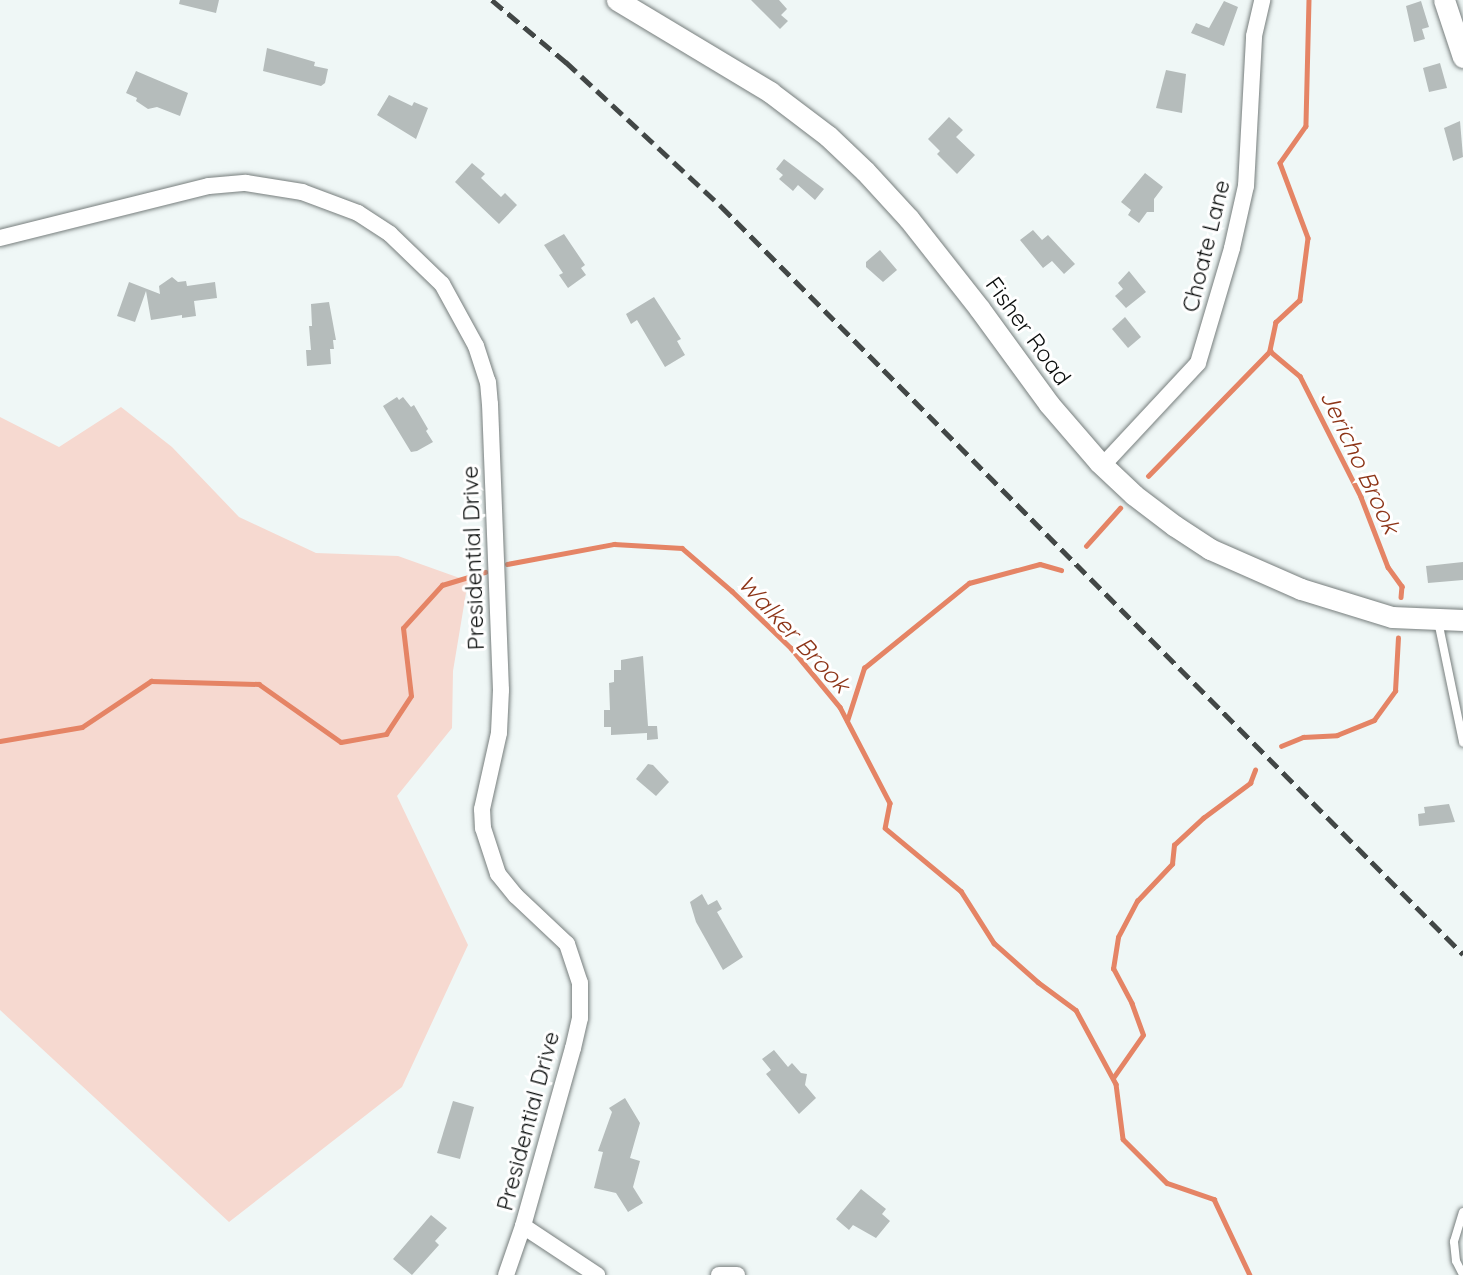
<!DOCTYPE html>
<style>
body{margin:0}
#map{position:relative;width:1463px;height:1275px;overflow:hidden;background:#eff7f6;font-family:Quicksand,sans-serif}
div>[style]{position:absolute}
.green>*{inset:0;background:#f6d9d0}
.stream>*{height:4.5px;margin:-2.25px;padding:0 2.25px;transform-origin:2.25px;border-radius:2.25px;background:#e58465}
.building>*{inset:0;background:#b5bcbb}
.roads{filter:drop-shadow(0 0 2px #777e7d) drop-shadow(0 0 2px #777e7d)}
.lane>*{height:8px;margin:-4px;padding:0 4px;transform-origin:4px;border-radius:4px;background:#fff}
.street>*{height:16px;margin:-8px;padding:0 8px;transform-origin:8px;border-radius:8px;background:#fff}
.secondary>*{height:21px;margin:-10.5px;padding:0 10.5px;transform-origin:10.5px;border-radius:10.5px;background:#fff}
.rail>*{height:4.5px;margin-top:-2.25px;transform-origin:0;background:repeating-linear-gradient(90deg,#424746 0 14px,transparent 0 21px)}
span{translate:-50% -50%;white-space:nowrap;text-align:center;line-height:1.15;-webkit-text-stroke:6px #fff;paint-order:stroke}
.street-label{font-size:23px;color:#0a0d0c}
.water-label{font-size:24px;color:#8d3518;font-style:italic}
</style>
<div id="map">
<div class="green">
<i style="clip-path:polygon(121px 407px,172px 447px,239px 517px,316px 553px,398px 556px,468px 581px,453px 671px,452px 728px,397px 796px,468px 945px,402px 1087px,229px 1222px,0 1010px,0 417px,59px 447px)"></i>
</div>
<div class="stream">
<i style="left:1309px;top:0;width:126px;rotate:91.4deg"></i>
<i style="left:1306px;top:126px;width:45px;rotate:125.1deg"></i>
<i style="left:1280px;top:163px;width:80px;rotate:69.5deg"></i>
<i style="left:1308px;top:238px;width:63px;rotate:97.4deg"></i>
<i style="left:1300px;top:300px;width:33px;rotate:137deg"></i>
<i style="left:1276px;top:322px;width:30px;rotate:102deg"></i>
<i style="left:1270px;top:351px;width:39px;rotate:40deg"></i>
<i style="left:1300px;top:376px;width:136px;rotate:63.2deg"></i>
<i style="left:1361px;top:497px;width:75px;rotate:68.9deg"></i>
<i style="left:1388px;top:567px;width:24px;rotate:54deg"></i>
<i style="left:1402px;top:586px;width:11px;rotate:95deg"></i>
<i style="left:1148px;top:476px;width:175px;rotate:-45.7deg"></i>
<i style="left:1086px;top:546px;width:51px;rotate:-48.2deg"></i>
<i style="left:507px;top:564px;width:109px;rotate:-10.6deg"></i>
<i style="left:614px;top:544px;width:68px;rotate:3.4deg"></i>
<i style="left:682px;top:548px;width:66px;rotate:40.7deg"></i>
<i style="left:732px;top:591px;width:82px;rotate:44deg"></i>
<i style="left:791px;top:648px;width:77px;rotate:50.3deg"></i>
<i style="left:840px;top:707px;width:108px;rotate:62.5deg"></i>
<i style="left:890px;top:803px;width:25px;rotate:101deg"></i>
<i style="left:885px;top:828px;width:99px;rotate:39.7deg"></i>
<i style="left:961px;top:891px;width:62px;rotate:57.6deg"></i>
<i style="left:994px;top:943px;width:59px;rotate:41.6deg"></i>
<i style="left:1038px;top:982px;width:47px;rotate:36.4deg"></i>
<i style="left:1076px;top:1010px;width:84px;rotate:61.6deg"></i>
<i style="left:1116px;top:1084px;width:55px;rotate:82.7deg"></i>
<i style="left:1123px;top:1139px;width:62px;rotate:45deg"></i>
<i style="left:1167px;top:1183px;width:50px;rotate:18.8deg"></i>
<i style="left:1214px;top:1199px;width:84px;rotate:64.7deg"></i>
<i style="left:847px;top:721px;width:56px;rotate:-72.2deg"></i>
<i style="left:864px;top:668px;width:135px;rotate:-39deg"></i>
<i style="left:969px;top:583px;width:73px;rotate:-15deg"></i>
<i style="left:1040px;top:564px;width:22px;rotate:16deg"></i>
<i style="left:0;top:741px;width:83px;rotate:-9.7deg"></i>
<i style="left:82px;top:727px;width:83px;rotate:-33.7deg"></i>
<i style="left:151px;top:681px;width:108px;rotate:1.6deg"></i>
<i style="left:259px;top:684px;width:100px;rotate:35.3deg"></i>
<i style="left:341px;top:742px;width:46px;rotate:-10.1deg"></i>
<i style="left:386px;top:734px;width:45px;rotate:-56.7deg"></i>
<i style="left:411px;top:696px;width:68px;rotate:-96.7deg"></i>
<i style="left:403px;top:628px;width:58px;rotate:-47.8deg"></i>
<i style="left:442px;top:585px;width:45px;rotate:-16.8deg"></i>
<i style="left:1281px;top:746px;width:24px;rotate:-22deg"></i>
<i style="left:1303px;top:737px;width:34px;rotate:-3deg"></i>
<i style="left:1337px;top:735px;width:40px;rotate:-22deg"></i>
<i style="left:1374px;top:720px;width:36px;rotate:-54deg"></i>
<i style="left:1395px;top:691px;width:53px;rotate:-86.8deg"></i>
<i style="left:1113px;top:1078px;width:52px;rotate:-55.1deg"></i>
<i style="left:1143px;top:1035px;width:33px;rotate:-110deg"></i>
<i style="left:1132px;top:1004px;width:40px;rotate:-118deg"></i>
<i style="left:1113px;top:969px;width:32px;rotate:-81deg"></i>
<i style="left:1118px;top:937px;width:41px;rotate:-62.2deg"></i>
<i style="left:1137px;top:901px;width:51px;rotate:-46.6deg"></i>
<i style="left:1172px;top:864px;width:19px;rotate:-84deg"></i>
<i style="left:1174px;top:845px;width:40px;rotate:-43deg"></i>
<i style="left:1203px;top:818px;width:59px;rotate:-36.7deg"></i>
<i style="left:1250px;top:783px;width:14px;rotate:-69deg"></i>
</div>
<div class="building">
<i style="clip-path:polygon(180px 0,219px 0,216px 13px,179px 4px)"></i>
<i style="clip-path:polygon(751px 0,779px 0,787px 9px,781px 15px,788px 21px,780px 29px)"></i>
<i style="clip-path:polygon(1224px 1px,1238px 7px,1224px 46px,1191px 33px,1196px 23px,1209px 28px)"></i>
<i style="clip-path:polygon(1421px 1px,1429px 27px,1422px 29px,1425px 39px,1414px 42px,1406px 6px)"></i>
<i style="clip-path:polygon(267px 48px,315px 62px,314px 66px,328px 69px,325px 83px,321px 86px,263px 71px)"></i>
<i style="clip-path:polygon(1440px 63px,1447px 88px,1429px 92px,1423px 68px)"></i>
<i style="clip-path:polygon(1166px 70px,1186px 74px,1182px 113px,1156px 108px)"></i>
<i style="clip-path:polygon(136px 71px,188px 93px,180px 116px,157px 107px,148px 109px,136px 101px,137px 98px,126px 93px)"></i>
<i style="clip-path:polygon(389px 95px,412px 106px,414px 102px,428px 108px,416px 139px,377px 115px)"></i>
<i style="clip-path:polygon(949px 117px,963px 130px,956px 137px,975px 155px,957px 174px,937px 154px,940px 151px,928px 139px)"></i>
<i style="clip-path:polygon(1460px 121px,1463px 157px,1453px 161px,1444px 128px)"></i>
<i style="clip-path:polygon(784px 159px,824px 189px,815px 200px,798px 185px,793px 191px,779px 179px,783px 175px,776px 169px)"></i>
<i style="clip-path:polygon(472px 163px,485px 174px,481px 178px,501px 197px,505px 193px,517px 205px,499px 224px,455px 182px)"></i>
<i style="clip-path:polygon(1145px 173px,1163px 187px,1154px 199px,1154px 212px,1147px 212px,1139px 223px,1128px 215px,1131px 210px,1121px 202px)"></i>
<i style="clip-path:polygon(1033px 230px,1042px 240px,1048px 235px,1075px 264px,1064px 274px,1052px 261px,1043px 268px,1020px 240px)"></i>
<i style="clip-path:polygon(564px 234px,585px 265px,581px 268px,586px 275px,568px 288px,559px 275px,563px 273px,544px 245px)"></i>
<i style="clip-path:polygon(880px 250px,897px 270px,883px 282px,866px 267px,866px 262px)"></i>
<i style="clip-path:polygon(1129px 271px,1146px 292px,1126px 308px,1115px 296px,1123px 289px,1118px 283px)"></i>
<i style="clip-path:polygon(172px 277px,178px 282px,186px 281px,187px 286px,215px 282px,217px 298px,194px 301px,196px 316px,182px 318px,182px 315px,151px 320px,146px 291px,135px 322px,117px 316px,129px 282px,160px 294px,159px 286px)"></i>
<i style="clip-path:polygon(654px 297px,681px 339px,677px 341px,685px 355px,665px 367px,637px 320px,631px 324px,626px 314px)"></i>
<i style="clip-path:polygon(329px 302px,336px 340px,333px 340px,334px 349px,330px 349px,331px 364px,307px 366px,306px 350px,311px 350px,309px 326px,312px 326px,311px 304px)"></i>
<i style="clip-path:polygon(1125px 317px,1141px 337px,1128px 348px,1112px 329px)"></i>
<i style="clip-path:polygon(397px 397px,399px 400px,403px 397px,411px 407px,414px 405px,428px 429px,426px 431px,433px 442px,417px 451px,411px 452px,383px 406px)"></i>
<i style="clip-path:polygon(1463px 562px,1463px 580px,1428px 583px,1426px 566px)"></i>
<i style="clip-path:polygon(643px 656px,648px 726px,657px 726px,658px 739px,647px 740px,647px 733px,611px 735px,611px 727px,604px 727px,604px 710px,610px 710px,609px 683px,614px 682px,614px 670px,621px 670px,621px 660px)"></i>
<i style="clip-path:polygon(648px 764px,653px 765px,669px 782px,656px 796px,636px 779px)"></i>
<i style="clip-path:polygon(1449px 804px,1455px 822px,1419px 826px,1418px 814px,1425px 813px,1424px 807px)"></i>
<i style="clip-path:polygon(702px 894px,708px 905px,717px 900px,722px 909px,717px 912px,743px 957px,723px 970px,696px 922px,690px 902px)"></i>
<i style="clip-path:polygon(774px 1050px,788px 1067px,792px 1063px,801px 1073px,807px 1074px,805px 1085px,816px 1098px,799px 1114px,766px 1074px,771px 1070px,762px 1059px)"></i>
<i style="clip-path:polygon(625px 1098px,640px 1123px,630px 1158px,640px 1161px,633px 1187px,643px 1203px,628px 1212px,616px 1193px,594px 1188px,603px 1152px,598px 1151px,612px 1112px,609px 1108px)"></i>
<i style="clip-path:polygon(453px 1101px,474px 1107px,460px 1159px,437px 1153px)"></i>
<i style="clip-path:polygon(861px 1189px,886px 1209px,882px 1214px,890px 1221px,876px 1238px,853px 1225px,849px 1230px,836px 1219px)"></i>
<i style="clip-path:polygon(431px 1215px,447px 1228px,435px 1241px,439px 1245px,412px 1275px,393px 1259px)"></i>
</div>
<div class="roads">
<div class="lane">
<i style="left:1438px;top:621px;width:124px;rotate:78.3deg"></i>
<i style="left:1463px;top:1212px;width:31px;rotate:107deg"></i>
<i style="left:1454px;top:1242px;width:19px;rotate:84deg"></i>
<i style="left:1456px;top:1261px;width:16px;rotate:63deg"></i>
</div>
<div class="street">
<i style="left:0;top:238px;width:215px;rotate:-14deg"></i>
<i style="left:209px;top:186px;width:37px;rotate:-5deg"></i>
<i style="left:246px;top:183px;width:57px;rotate:9.1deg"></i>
<i style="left:302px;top:192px;width:60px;rotate:20.6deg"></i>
<i style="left:358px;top:213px;width:38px;rotate:33deg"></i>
<i style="left:390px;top:234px;width:72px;rotate:43.9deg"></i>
<i style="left:442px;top:284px;width:71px;rotate:61.3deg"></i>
<i style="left:476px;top:346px;width:38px;rotate:72deg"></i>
<i style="left:488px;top:382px;width:22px;rotate:85deg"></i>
<i style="left:490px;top:404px;width:286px;rotate:87.8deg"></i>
<i style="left:501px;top:690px;width:43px;rotate:92.7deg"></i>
<i style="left:499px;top:733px;width:78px;rotate:102.6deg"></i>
<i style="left:482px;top:809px;width:19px;rotate:87deg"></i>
<i style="left:483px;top:828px;width:48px;rotate:71.9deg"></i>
<i style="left:498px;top:874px;width:28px;rotate:51deg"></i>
<i style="left:516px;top:896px;width:70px;rotate:43.3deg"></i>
<i style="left:567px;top:944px;width:41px;rotate:71.6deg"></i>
<i style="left:580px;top:983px;width:35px;rotate:90deg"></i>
<i style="left:580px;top:1018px;width:31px;rotate:103deg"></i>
<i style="left:573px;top:1048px;width:185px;rotate:105.7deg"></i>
<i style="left:523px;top:1226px;width:52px;rotate:109.1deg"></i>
<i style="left:1103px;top:465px;width:139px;rotate:-47deg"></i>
<i style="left:1198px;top:363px;width:120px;rotate:-73.5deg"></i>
<i style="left:1232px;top:248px;width:64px;rotate:-77.3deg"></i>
<i style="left:1246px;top:186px;width:150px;rotate:-86.9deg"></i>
<i style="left:1254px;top:36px;width:37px;rotate:-77deg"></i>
<i style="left:523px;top:1226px;width:89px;rotate:33.5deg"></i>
<i style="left:719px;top:1275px;width:18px"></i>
</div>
<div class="secondary">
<i style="left:617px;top:0;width:179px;rotate:31deg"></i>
<i style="left:770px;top:92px;width:73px;rotate:37.2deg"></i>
<i style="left:828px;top:136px;width:51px;rotate:43.4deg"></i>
<i style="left:865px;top:171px;width:65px;rotate:47.5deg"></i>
<i style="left:909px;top:219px;width:113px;rotate:51.8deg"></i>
<i style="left:979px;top:308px;width:119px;rotate:53.9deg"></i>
<i style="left:1049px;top:404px;width:77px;rotate:49.2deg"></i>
<i style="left:1099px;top:462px;width:48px;rotate:43.3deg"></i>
<i style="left:1134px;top:495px;width:51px;rotate:37.1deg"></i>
<i style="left:1175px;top:526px;width:42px;rotate:33.3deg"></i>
<i style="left:1210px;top:549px;width:99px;rotate:23.7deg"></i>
<i style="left:1301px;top:589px;width:95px;rotate:17.1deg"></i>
<i style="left:1392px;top:617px;width:71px;rotate:2.4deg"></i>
<i style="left:1444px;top:0;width:60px;rotate:71.6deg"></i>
</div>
</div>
<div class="rail">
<i style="left:492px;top:0;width:97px;rotate:40deg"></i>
<i style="left:566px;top:62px;width:212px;rotate:42.9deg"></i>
<i style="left:721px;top:206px;width:1054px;rotate:45.23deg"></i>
</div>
<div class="street-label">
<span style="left:1206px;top:246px;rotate:-76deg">Choate Lane</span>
<span style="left:1028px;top:331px;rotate:54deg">Fisher Road</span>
<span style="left:473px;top:558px;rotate:-92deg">Presidential Drive</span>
<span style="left:528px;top:1121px;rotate:-75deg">Presidential Drive</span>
</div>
<div class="water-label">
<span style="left:1360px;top:462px;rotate:65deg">Jericho Brook</span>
<span style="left:794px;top:634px;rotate:47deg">Walker Brook</span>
</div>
</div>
